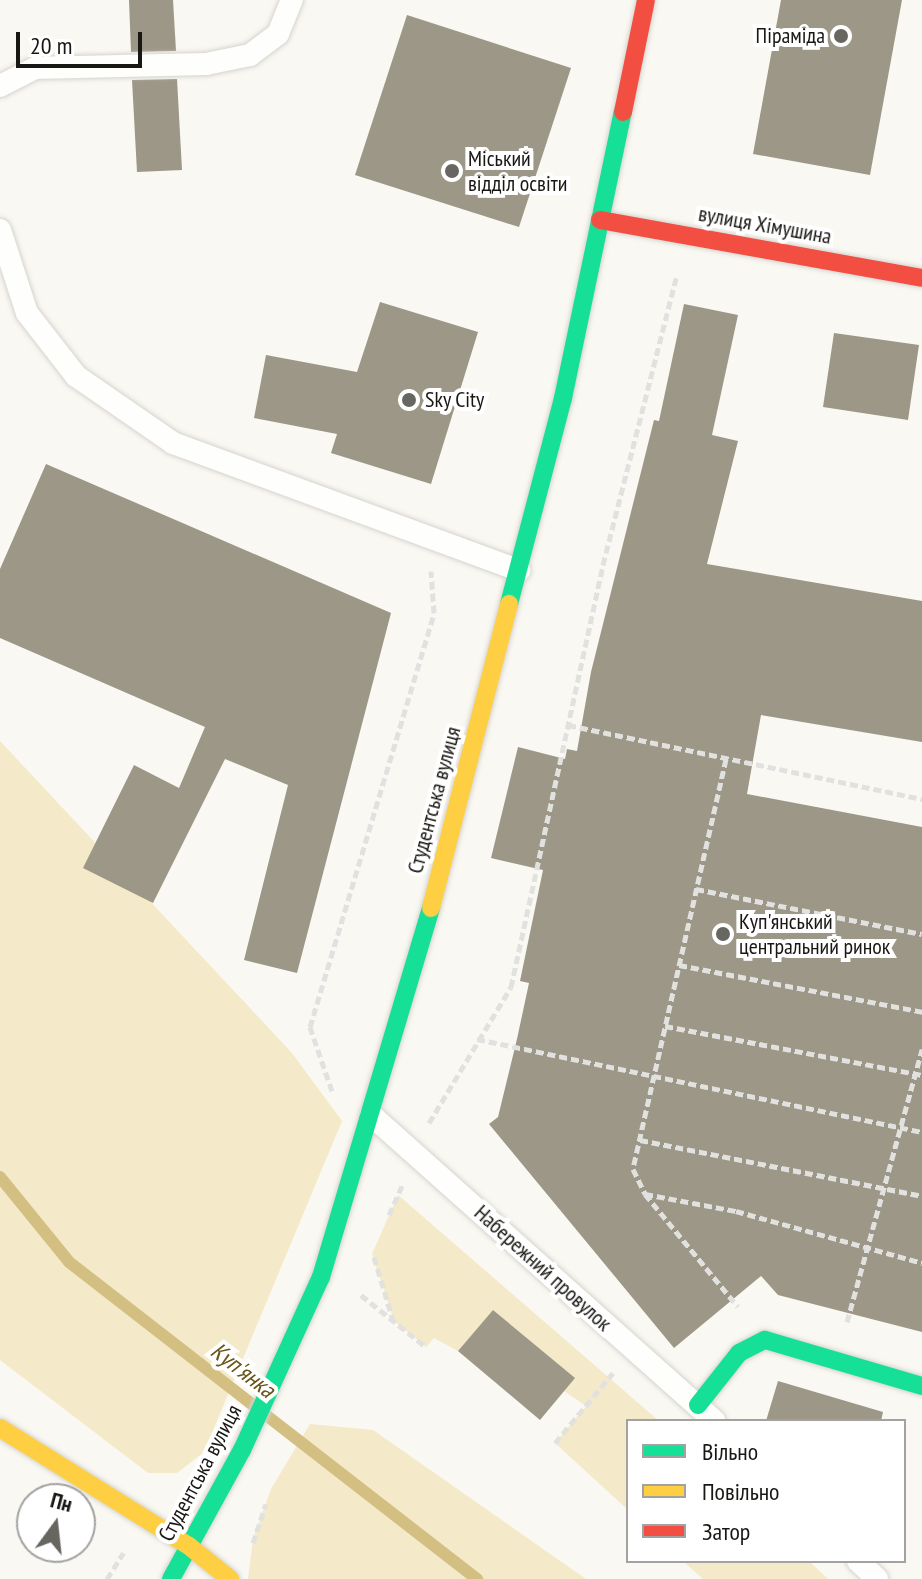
<!DOCTYPE html>
<meta charset="utf-8">
<style>
body{margin:0}
#map{position:relative;width:922px;height:1579px;overflow:hidden;background:#faf8f2;font-family:"PT Sans Narrow",sans-serif}
div>[style]{position:absolute}
.green>*{inset:0;background:#f4e9c8}
.stream>*{height:12px;margin:-6px;padding:0 6px;transform-origin:6px;border-radius:6px;background:#d3bf82}
.building>*{inset:0;background:#9c9787}
.path>*{height:5px;margin-top:-2.5px;transform-origin:0;background:repeating-linear-gradient(90deg,#e1e1df 0 8px,transparent 0 12px)}
.roads{filter:drop-shadow(0 0 2px #d6d4cf) drop-shadow(0 0 2px #d6d4cf)}
.lane>*{height:22px;margin:-11px;padding:0 11px;transform-origin:11px;border-radius:11px;background:#fefefd}
.fast>*{height:18px;margin:-9px;padding:0 9px;transform-origin:9px;border-radius:9px;background:#16e098}
.slow>*{height:18px;margin:-9px;padding:0 9px;transform-origin:9px;border-radius:9px;background:#ffcf43}
.jam>*{height:18px;margin:-9px;padding:0 9px;transform-origin:9px;border-radius:9px;background:#f24e42}
.dots>*{width:22px;height:22px;translate:-50% -50%;box-sizing:border-box;border:4px solid #fff;border-radius:50%}
span{translate:-50% -50%;white-space:nowrap;text-align:center;line-height:1.15;-webkit-text-stroke:8px #fff;paint-order:stroke}
.poi-label{font-size:22px;color:#181713}
.right{translate:-100% -50%;text-align:right}
.left{translate:0 -50%;text-align:left}
.street-label{font-size:22px;color:#181713}
.water-label{font-size:24px;color:#685415;font-style:italic}
.legend{position:absolute;left:626px;top:1419px;width:280px;height:144px;box-sizing:border-box;background:#fff;border:2px solid #a3a2a1;margin:0;padding:10px 14px;list-style:none;font-size:24px;color:#181713}
.legend li{display:flex;align-items:center;gap:16px;height:40px}
.legend b{width:40px;border:2px solid #a3a2a1}
.north{position:absolute;left:16px;top:1483px;width:80px;height:80px;box-sizing:border-box;background:#fff;border:2px solid #a3a2a1;border-radius:50%;rotate:15deg;font-size:22px;font-weight:700;line-height:32px;text-align:center;color:#181713}
.north::after{content:'';display:block;margin:auto;width:28px;height:36px;background:#676661;clip-path:polygon(50% 0,100% 100%,50% 72%,0 100%)}
.scale{position:absolute;left:16px;top:32px;width:126px;height:36px;box-sizing:border-box;border:4px solid #181713;border-top:0;padding-left:10px;font-size:24px;line-height:28px;white-space:nowrap;color:#181713;-webkit-text-stroke:6px #fff;paint-order:stroke}
</style>
<div id="map">
<div class="green">
<i style="clip-path:polygon(0 741px,292px 1053px,342px 1121px,204px 1452px,177px 1473px,148px 1473px,0 1360px)"></i>
<i style="clip-path:polygon(398px 1195px,659px 1421px,628px 1421px,628px 1510px,555px 1443px,586px 1406px,564px 1391px,574px 1378px,493px 1310px,458px 1351px,434px 1338px,426px 1347px,394px 1321px,372px 1254px)"></i>
<i style="clip-path:polygon(310px 1424px,373px 1430px,586px 1579px,248px 1579px,253px 1539px,271px 1489px)"></i>
<i style="clip-path:polygon(683px 1561px,809px 1561px,828px 1579px,703px 1579px)"></i>
</div>
<div class="stream">
<i style="left:0;top:1177px;width:109px;rotate:50.9deg"></i>
<i style="left:69px;top:1262px;width:517px;rotate:37.85deg"></i>
</div>
<div class="building">
<i style="clip-path:polygon(129px 0,173px 0,176px 51px,131px 52px)"></i>
<i style="clip-path:polygon(781px 0,902px 0,870px 175px,753px 154px)"></i>
<i style="clip-path:polygon(407px 15px,571px 68px,519px 227px,355px 175px)"></i>
<i style="clip-path:polygon(177px 79px,182px 170px,137px 172px,132px 80px)"></i>
<i style="clip-path:polygon(380px 302px,478px 332px,431px 484px,331px 453px,337px 434px,254px 418px,266px 355px,357px 372px)"></i>
<i style="clip-path:polygon(684px 304px,738px 315px,712px 435px,738px 441px,707px 564px,922px 601px,922px 742px,761px 715px,747px 794px,922px 827px,922px 1332px,778px 1295px,761px 1276px,674px 1348px,489px 1124px,498px 1117px,517px 1039px,529px 983px,520px 981px,543px 870px,491px 858px,518px 747px,565px 759px,567px 749px,577px 751px,591px 672px,654px 420px,659px 421px)"></i>
<i style="clip-path:polygon(834px 333px,919px 345px,908px 420px,823px 407px)"></i>
<i style="clip-path:polygon(46px 464px,391px 613px,297px 973px,244px 960px,288px 785px,225px 759px,153px 903px,83px 868px,134px 765px,179px 788px,205px 727px,0 638px,0 569px)"></i>
<i style="clip-path:polygon(493px 1310px,575px 1378px,540px 1420px,458px 1351px)"></i>
<i style="clip-path:polygon(778px 1381px,883px 1412px,881px 1421px,766px 1421px)"></i>
</div>
<div class="path">
<i style="left:568px;top:725px;width:362px;rotate:11.8deg"></i>
<i style="left:726px;top:759px;width:420px;rotate:102.8deg"></i>
<i style="left:633px;top:1169px;width:28px;rotate:64deg"></i>
<i style="left:645px;top:1194px;width:146px;rotate:50.5deg"></i>
<i style="left:696px;top:889px;width:230px;rotate:11.3deg"></i>
<i style="left:679px;top:965px;width:248px;rotate:10.9deg"></i>
<i style="left:665px;top:1026px;width:262px;rotate:10.8deg"></i>
<i style="left:477px;top:1039px;width:455px;rotate:11.8deg"></i>
<i style="left:332px;top:1091px;width:68px;rotate:-109deg"></i>
<i style="left:310px;top:1027px;width:432px;rotate:-73.3deg"></i>
<i style="left:434px;top:613px;width:42px;rotate:-94.1deg"></i>
<i style="left:429px;top:1123px;width:159px;rotate:-58.9deg"></i>
<i style="left:511px;top:987px;width:444px;rotate:-77.7deg"></i>
<i style="left:606px;top:553px;width:287px;rotate:-75.7deg"></i>
<i style="left:640px;top:1140px;width:288px;rotate:11.2deg"></i>
<i style="left:645px;top:1194px;width:93px;rotate:10.6deg"></i>
<i style="left:736px;top:1211px;width:193px;rotate:15.6deg"></i>
<i style="left:389px;top:1215px;width:34px;rotate:-66deg"></i>
<i style="left:374px;top:1257px;width:66px;rotate:73.2deg"></i>
<i style="left:361px;top:1295px;width:83px;rotate:38.7deg"></i>
<i style="left:847px;top:1322px;width:283px;rotate:-74.6deg"></i>
<i style="left:555px;top:1443px;width:91px;rotate:-50.4deg"></i>
<i style="left:253px;top:1543px;width:41px;rotate:-71.6deg"></i>
<i style="left:107px;top:1579px;width:31px;rotate:-58deg"></i>
</div>
<div class="roads">
<div class="lane">
<i style="left:0;top:86px;width:39px;rotate:-27deg"></i>
<i style="left:35px;top:68px;width:171px;rotate:-1.3deg"></i>
<i style="left:206px;top:64px;width:45px;rotate:-11.6deg"></i>
<i style="left:250px;top:55px;width:35px;rotate:-37deg"></i>
<i style="left:278px;top:34px;width:37px;rotate:-68deg"></i>
<i style="left:0;top:230px;width:87px;rotate:72deg"></i>
<i style="left:27px;top:313px;width:80px;rotate:52.1deg"></i>
<i style="left:76px;top:376px;width:118px;rotate:34.6deg"></i>
<i style="left:173px;top:443px;width:369px;rotate:20.2deg"></i>
<i style="left:371px;top:1115px;width:460px;rotate:41.7deg"></i>
<i style="left:858px;top:1561px;width:26px;rotate:43deg"></i>
</div>
<div class="fast">
<i style="left:509px;top:604px;width:213px;rotate:-75.3deg"></i>
<i style="left:563px;top:398px;width:292px;rotate:-78.2deg"></i>
<i style="left:698px;top:1405px;width:66px;rotate:-51.7deg"></i>
<i style="left:739px;top:1353px;width:29px;rotate:-27deg"></i>
<i style="left:765px;top:1340px;width:164px;rotate:16.3deg"></i>
<i style="left:171px;top:1579px;width:147px;rotate:-61.2deg"></i>
<i style="left:242px;top:1450px;width:190px;rotate:-65.5deg"></i>
<i style="left:321px;top:1277px;width:385px;rotate:-73.4deg"></i>
</div>
<div class="slow">
<i style="left:431px;top:908px;width:314px;rotate:-75.6deg"></i>
<i style="left:0;top:1428px;width:223px;rotate:32deg"></i>
<i style="left:189px;top:1546px;width:53px;rotate:38.8deg"></i>
</div>
<div class="jam">
<i style="left:623px;top:112px;width:114px;rotate:-78.4deg"></i>
<i style="left:600px;top:220px;width:327px;rotate:10.2deg"></i>
</div>
</div>
<div class="dots">
<i style="left:841px;top:36px;background:#676661"></i>
<i style="left:452px;top:171px;background:#676661"></i>
<i style="left:409px;top:400px;background:#676661"></i>
<i style="left:723px;top:934px;background:#676661"></i>
</div>
<div class="poi-label">
<span class="right" style="left:825px;top:36px">Піраміда</span>
<span class="left" style="left:468px;top:171px">Міський<br>відділ освіти</span>
<span class="left" style="left:425px;top:400px">Sky City</span>
<span class="left" style="left:739px;top:934px">Куп'янський<br>центральний ринок</span>
</div>
<div class="street-label">
<span style="left:765px;top:225px;rotate:10deg">вулиця Хімушина</span>
<span style="left:434px;top:800px;rotate:-75deg">Студентська вулиця</span>
<span style="left:543px;top:1268px;rotate:42deg">Набережний провулок</span>
<span style="left:200px;top:1473px;rotate:-62deg">Студентська вулиця</span>
</div>
<div class="water-label">
<span style="left:243px;top:1370px;rotate:38deg">Куп'янка</span>
</div>
<ul class="legend">
<li><b style="height:10px;background:#16e098"></b>Вільно</li>
<li><b style="height:10px;background:#ffcf43"></b>Повільно</li>
<li><b style="height:10px;background:#f24e42"></b>Затор</li>
</ul>
<div class="north">Пн</div>
<div class="scale">20 m</div>
</div>
